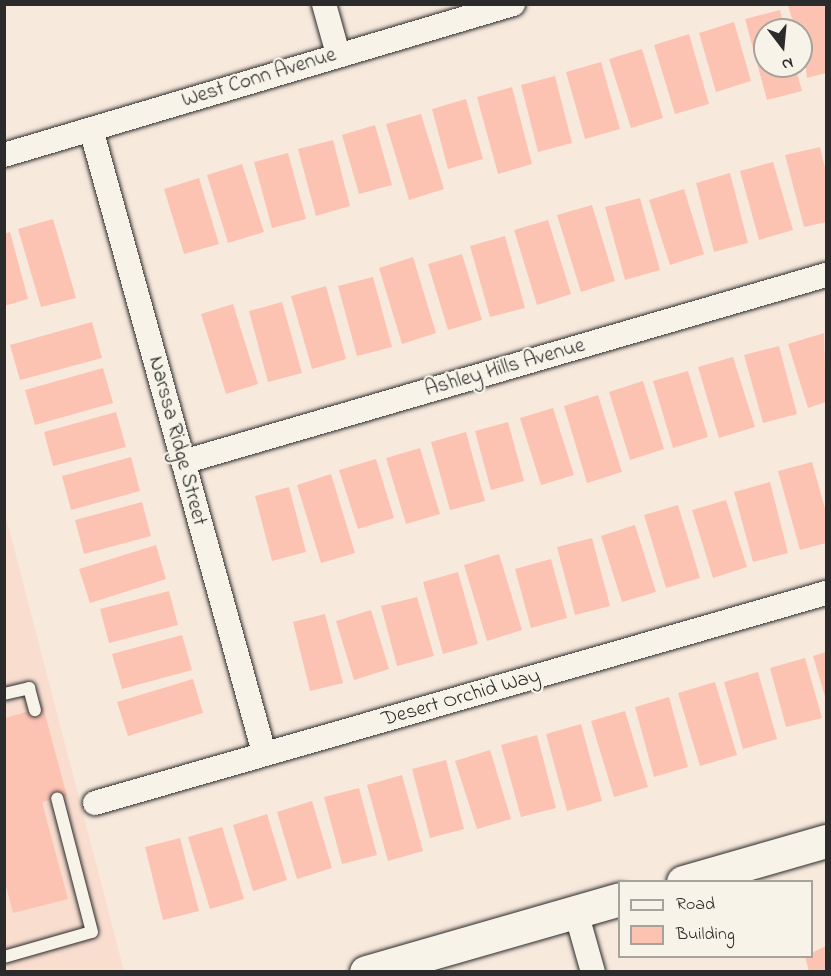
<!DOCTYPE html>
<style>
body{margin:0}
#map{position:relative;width:831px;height:976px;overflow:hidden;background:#f8e9dd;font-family:"Indie Flower",sans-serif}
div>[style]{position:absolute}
.built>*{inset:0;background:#f9ded0}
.building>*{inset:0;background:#fcc3b3}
.roads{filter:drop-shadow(0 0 2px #2b2b2b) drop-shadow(0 0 2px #2b2b2b)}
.service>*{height:12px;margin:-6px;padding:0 6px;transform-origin:6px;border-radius:6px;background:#f7f3e8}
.minor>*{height:24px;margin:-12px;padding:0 12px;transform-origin:12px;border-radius:12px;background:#f7f3e8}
.primary>*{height:33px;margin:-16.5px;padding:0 16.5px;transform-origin:16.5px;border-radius:16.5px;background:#f7f3e8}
span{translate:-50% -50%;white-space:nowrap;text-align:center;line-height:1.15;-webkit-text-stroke:4.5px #f7f3e8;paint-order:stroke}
.street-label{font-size:21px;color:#2b2b2b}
.frame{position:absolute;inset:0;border:6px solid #2b2b2b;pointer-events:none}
.legend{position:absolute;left:618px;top:880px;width:195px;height:78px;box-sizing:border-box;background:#f7f3e8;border:2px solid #a5a39c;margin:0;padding:8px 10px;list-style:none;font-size:18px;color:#2b2b2b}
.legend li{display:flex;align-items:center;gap:12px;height:30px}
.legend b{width:30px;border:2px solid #a5a39c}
.north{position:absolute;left:753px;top:18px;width:60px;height:60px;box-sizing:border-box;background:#f7f3e8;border:2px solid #a5a39c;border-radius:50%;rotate:164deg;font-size:16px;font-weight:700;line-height:24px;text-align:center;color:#2b2b2b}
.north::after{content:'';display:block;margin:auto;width:21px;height:27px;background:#2b2b2b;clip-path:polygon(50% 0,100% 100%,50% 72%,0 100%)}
</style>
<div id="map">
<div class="built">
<i style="clip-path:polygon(5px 513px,124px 971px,5px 971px)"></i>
</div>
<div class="building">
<i style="clip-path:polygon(825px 4px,826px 73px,807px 78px,801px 30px,795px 30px,788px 5px)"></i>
<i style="clip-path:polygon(780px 10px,785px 30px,765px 30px,765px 66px,795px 66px,802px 91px,767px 100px,745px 19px)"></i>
<i style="clip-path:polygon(734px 22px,751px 81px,716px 92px,699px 33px)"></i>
<i style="clip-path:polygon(689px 34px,709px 104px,675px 114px,654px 45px)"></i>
<i style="clip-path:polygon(642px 49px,663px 118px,631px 128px,609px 59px)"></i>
<i style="clip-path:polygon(601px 62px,620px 129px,585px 139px,566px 72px)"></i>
<i style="clip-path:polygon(555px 76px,572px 143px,538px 152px,521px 85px)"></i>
<i style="clip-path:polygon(512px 87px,532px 164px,498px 174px,477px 97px)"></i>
<i style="clip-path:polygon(466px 99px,483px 159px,448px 169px,432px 109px)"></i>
<i style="clip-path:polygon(421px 114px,444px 189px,409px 200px,386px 124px)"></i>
<i style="clip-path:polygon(375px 125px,392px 185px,359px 194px,342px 135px)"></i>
<i style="clip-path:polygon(333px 140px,350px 206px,316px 216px,298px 149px)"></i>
<i style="clip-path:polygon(820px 147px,826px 172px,826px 222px,804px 227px,785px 155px)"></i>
<i style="clip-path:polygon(288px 153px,306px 219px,272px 228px,254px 162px)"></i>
<i style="clip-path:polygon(773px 162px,793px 230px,759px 240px,740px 171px)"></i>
<i style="clip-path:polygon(242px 164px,264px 232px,228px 243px,207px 175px)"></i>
<i style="clip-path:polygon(730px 173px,748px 243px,714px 252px,696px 183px)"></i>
<i style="clip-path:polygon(199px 178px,219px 244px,184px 254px,164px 189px)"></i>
<i style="clip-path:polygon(684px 189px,704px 254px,670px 265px,649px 200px)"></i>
<i style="clip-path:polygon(640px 198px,660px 270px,625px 280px,605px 207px)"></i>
<i style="clip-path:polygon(592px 205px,615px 281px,581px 292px,557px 215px)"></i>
<i style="clip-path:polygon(53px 219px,76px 298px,41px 307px,18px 229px)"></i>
<i style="clip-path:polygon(548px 220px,571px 294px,537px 305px,514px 230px)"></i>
<i style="clip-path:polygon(10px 232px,28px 299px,4px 306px,4px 234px)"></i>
<i style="clip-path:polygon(505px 236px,525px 308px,490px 317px,470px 246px)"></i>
<i style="clip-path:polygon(462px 254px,482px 320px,448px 330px,428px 264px)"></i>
<i style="clip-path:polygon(413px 257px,436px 333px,402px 344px,379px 268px)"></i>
<i style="clip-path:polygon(373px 277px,392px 347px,357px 356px,338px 286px)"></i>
<i style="clip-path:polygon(326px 286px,346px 359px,312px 369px,291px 296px)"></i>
<i style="clip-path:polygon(282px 302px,302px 373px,268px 382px,249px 311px)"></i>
<i style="clip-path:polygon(233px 304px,258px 384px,226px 394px,201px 314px)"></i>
<i style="clip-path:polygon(92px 322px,102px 358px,20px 380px,10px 345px)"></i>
<i style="clip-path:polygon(824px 333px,826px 402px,808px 408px,788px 344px)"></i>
<i style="clip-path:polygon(779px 346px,797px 414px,763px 423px,744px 355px)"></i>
<i style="clip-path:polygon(733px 357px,755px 427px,719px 438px,698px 367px)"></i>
<i style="clip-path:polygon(103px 368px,113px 403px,35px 425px,25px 390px)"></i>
<i style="clip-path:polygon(688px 371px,708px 437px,673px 448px,653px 381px)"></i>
<i style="clip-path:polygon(643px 381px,664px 449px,630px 460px,609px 392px)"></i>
<i style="clip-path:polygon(598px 395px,622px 472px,587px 483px,564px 406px)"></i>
<i style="clip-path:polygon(553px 408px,574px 475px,541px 485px,520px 418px)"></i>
<i style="clip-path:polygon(116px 412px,126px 447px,53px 466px,44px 432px)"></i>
<i style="clip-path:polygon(508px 422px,524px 481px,491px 490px,475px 431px)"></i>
<i style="clip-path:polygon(466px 432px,485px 501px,450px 510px,431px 442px)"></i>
<i style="clip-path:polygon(420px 448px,440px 514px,406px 524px,386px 458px)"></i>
<i style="clip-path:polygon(131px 457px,140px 491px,71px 510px,62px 476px)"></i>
<i style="clip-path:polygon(376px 459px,394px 518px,358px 529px,339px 470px)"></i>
<i style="clip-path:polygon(812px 462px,826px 512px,826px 543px,800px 550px,778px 471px)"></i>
<i style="clip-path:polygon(331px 474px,355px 553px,321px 563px,297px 485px)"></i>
<i style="clip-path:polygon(770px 482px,788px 553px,753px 562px,734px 492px)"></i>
<i style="clip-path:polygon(289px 487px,306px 552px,272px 561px,255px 496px)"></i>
<i style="clip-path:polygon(726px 500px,747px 567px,713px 578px,692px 510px)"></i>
<i style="clip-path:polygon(142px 502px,151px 536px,84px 554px,75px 520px)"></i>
<i style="clip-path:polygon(678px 505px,700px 578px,666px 588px,644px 515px)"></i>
<i style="clip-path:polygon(635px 525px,656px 592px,622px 602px,601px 536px)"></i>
<i style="clip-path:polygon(592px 538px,610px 606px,575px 615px,557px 547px)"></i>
<i style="clip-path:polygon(156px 545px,166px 579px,90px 603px,79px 569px)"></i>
<i style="clip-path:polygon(499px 554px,522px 630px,487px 641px,464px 565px)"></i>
<i style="clip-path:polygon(551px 559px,567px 618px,531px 628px,515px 569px)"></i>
<i style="clip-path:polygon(458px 572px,478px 644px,443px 654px,423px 582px)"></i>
<i style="clip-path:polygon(169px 591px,178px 625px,109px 643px,100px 609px)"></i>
<i style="clip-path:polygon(417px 597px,434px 656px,397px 666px,381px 606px)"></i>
<i style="clip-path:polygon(371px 610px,389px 669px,354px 680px,336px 621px)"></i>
<i style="clip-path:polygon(325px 614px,343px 683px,310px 691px,293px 622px)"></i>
<i style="clip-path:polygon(182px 635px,192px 670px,122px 689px,112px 654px)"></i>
<i style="clip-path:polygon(826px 652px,826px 700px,813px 656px)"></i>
<i style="clip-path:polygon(805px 658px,822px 718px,786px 727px,770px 668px)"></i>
<i style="clip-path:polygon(758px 672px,777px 739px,743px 749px,724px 682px)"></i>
<i style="clip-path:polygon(193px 679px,203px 713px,128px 736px,117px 702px)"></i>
<i style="clip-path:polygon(715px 682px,737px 755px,700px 766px,678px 693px)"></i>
<i style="clip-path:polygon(669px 697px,688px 767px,654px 777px,635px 707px)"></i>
<i style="clip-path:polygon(43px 707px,67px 796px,42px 802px,68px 899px,13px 913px,5px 882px,5px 718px)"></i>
<i style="clip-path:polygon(625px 711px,648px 787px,614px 797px,591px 721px)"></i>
<i style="clip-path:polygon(581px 724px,602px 801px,567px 811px,546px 734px)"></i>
<i style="clip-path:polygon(537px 735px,556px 808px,521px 817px,501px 745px)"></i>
<i style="clip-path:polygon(490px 750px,511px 819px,477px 829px,455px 761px)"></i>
<i style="clip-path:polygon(446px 760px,464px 829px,430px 838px,412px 769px)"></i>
<i style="clip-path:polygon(402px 775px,423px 851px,388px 861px,367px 785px)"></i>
<i style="clip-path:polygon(359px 788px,377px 855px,342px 864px,324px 797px)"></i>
<i style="clip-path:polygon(312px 801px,332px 868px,297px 879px,277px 812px)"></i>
<i style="clip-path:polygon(267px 814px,287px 880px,253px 891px,233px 825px)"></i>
<i style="clip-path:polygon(222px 827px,244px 899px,210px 909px,188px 837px)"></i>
<i style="clip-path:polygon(180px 838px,199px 911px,163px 920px,145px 847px)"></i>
<i style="clip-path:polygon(826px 946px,826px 972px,809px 972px,805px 956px)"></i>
</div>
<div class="roads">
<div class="service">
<i style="left:4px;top:694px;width:26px;rotate:-13deg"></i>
<i style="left:29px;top:688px;width:23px;rotate:75deg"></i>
<i style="left:4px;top:957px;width:91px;rotate:-15.9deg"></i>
<i style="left:92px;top:932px;width:138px;rotate:-104.6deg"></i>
</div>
<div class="minor">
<i style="left:324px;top:4px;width:52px;rotate:74.4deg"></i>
<i style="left:91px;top:129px;width:648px;rotate:74.5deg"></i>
<i style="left:4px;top:155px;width:531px;rotate:-16.52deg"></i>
<i style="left:183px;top:462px;width:670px;rotate:-16.22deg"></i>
<i style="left:95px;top:803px;width:761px;rotate:-16.03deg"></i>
<i style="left:576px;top:912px;width:62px;rotate:74.2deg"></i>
</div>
<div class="primary">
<i style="left:683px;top:882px;width:149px;rotate:-16deg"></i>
<i style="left:366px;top:972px;width:264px;rotate:-16deg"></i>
</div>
</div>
<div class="street-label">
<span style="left:259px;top:78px;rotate:-17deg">West Conn Avenue</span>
<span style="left:505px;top:368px;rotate:-16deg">Ashley Hills Avenue</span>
<span style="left:177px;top:441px;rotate:75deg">Narssa Ridge Street</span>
<span style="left:461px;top:698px;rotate:-16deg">Desert Orchid Way</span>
</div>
<div class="frame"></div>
<ul class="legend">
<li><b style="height:8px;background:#f7f3e8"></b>Road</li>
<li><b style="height:16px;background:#fcc3b3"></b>Building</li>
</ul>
<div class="north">N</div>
</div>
